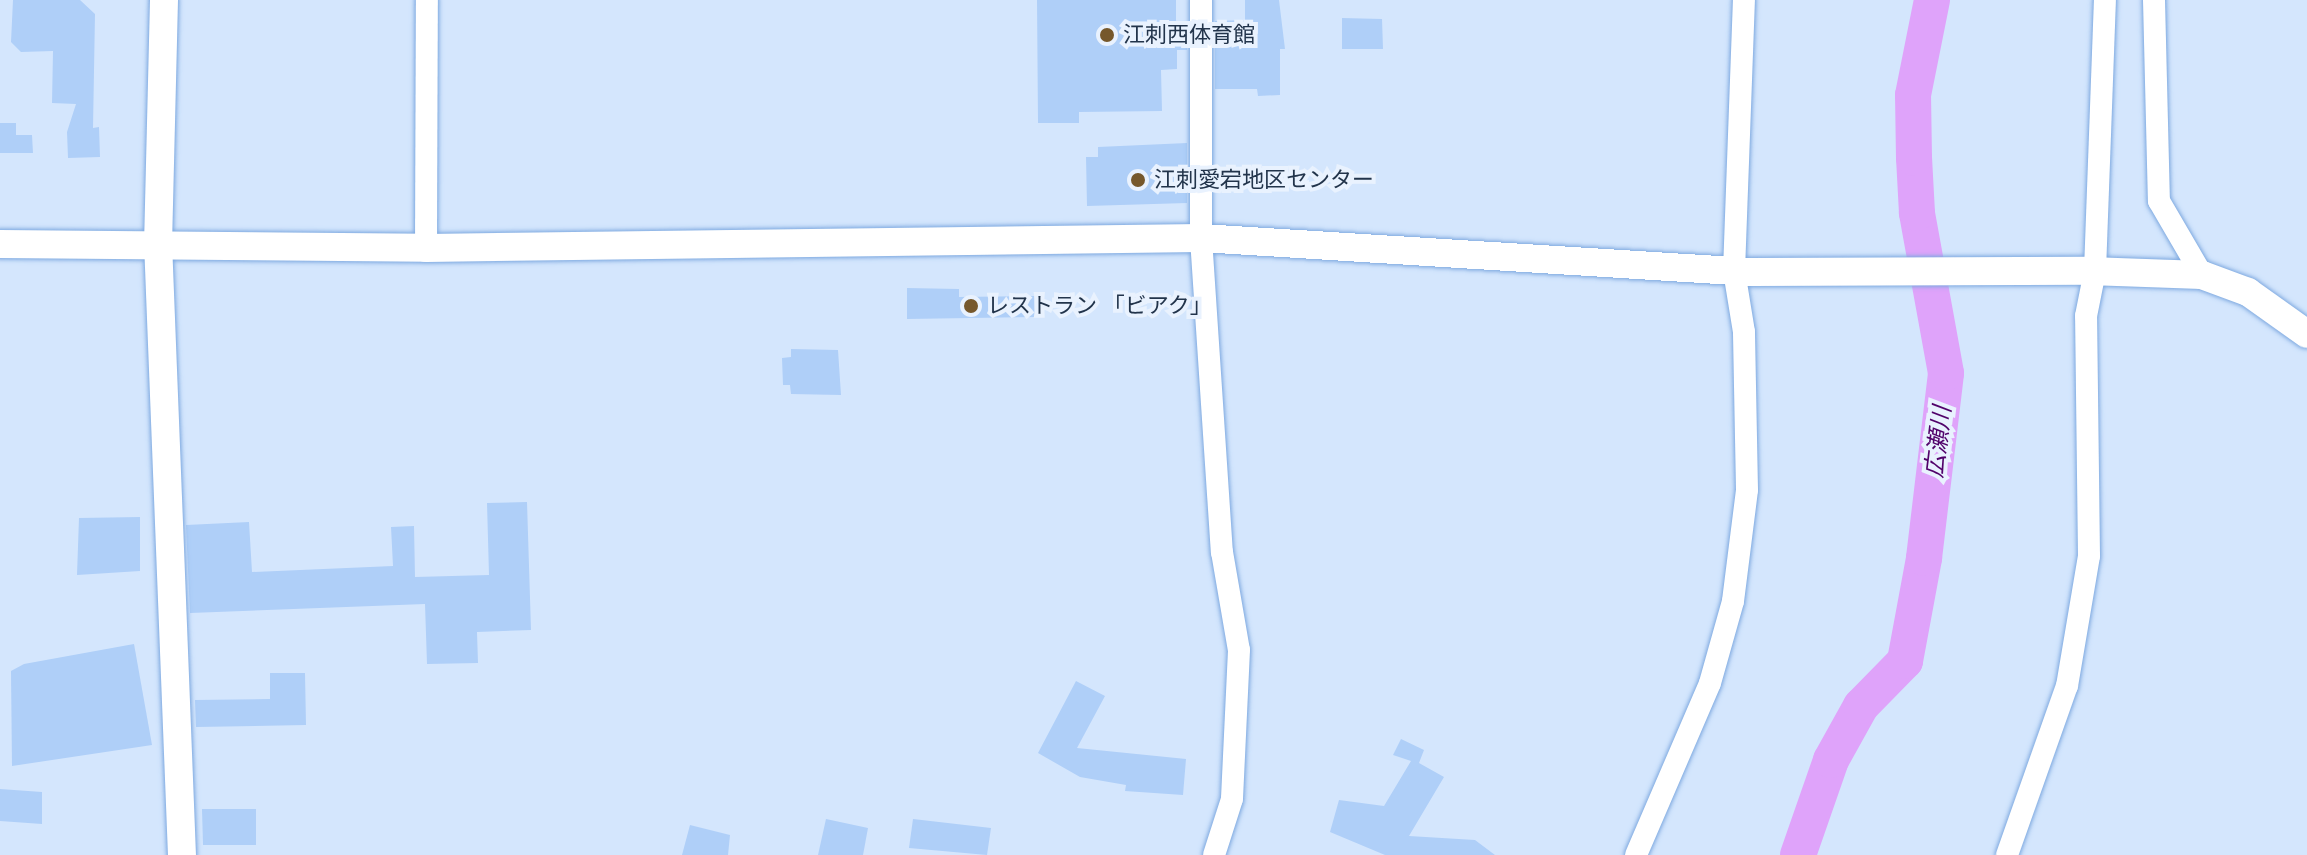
<!DOCTYPE html>
<meta charset="utf-8">
<style>
body{margin:0}
#map{position:relative;width:2307px;height:855px;overflow:hidden;background:#d4e6fd;font-family:"DM Sans","Noto Sans JP",sans-serif}
div>[style]{position:absolute}
.river>*{height:36px;margin:-18px;padding:0 18px;transform-origin:18px;border-radius:18px;background:#dfa3fa}
.building>*{inset:0;background:#afcff8}
.roads{filter:drop-shadow(0 0 2px #7ea9e0) drop-shadow(0 0 2px #7ea9e0)}
.minor>*{height:22px;margin:-11px;padding:0 11px;transform-origin:11px;border-radius:11px;background:#fff}
.tertiary>*{height:28px;margin:-14px;padding:0 14px;transform-origin:14px;border-radius:14px;background:#fff}
.dots>*{width:22px;height:22px;translate:-50% -50%;box-sizing:border-box;border:4px solid #e9f2fe;border-radius:50%}
span{translate:-50% -50%;white-space:nowrap;text-align:center;line-height:1.15;-webkit-text-stroke:8px #e9f2fe;paint-order:stroke}
.poi-label{font-size:22px;color:#22344b}
.left{translate:0 -50%;text-align:left}
.water-label{font-size:24px;color:#51026a;font-style:italic}
</style>
<div id="map">
<div class="river">
<i style="left:1798px;top:855px;width:101px;rotate:-70.8deg"></i>
<i style="left:1831px;top:760px;width:62px;rotate:-60.9deg"></i>
<i style="left:1861px;top:706px;width:63px;rotate:-45.6deg"></i>
<i style="left:1905px;top:661px;width:105px;rotate:-79.5deg"></i>
<i style="left:1924px;top:558px;width:186px;rotate:-83.2deg"></i>
<i style="left:1946px;top:373px;width:163px;rotate:-100.3deg"></i>
<i style="left:1917px;top:213px;width:55px;rotate:-93.1deg"></i>
<i style="left:1914px;top:158px;width:63px;rotate:-90.9deg"></i>
<i style="left:1913px;top:95px;width:97px;rotate:-78.7deg"></i>
</div>
<div class="building">
<i style="clip-path:polygon(13px 0,80px 0,95px 14px,93px 128px,99px 127px,100px 157px,68px 158px,67px 132px,76px 104px,52px 103px,53px 51px,21px 52px,11px 42px)"></i>
<i style="clip-path:polygon(1037px 0,1176px 0,1176px 22px,1187px 22px,1187px 50px,1177px 50px,1177px 69px,1161px 70px,1162px 111px,1079px 112px,1079px 123px,1038px 123px)"></i>
<i style="clip-path:polygon(1245px 0,1279px 0,1285px 49px,1280px 49px,1280px 95px,1258px 96px,1257px 89px,1215px 89px,1215px 21px,1245px 20px)"></i>
<i style="clip-path:polygon(1342px 18px,1382px 19px,1383px 49px,1342px 49px)"></i>
<i style="clip-path:polygon(0 123px,16px 123px,16px 135px,32px 135px,33px 153px,0 153px)"></i>
<i style="clip-path:polygon(1187px 143px,1187px 203px,1087px 206px,1086px 157px,1098px 157px,1098px 147px)"></i>
<i style="clip-path:polygon(907px 288px,959px 289px,959px 297px,1034px 296px,1035px 317px,907px 319px)"></i>
<i style="clip-path:polygon(791px 349px,838px 350px,841px 395px,791px 394px,790px 385px,783px 385px,782px 358px,791px 357px)"></i>
<i style="clip-path:polygon(527px 502px,531px 630px,477px 632px,478px 663px,427px 664px,425px 604px,190px 613px,186px 525px,249px 522px,252px 572px,393px 566px,391px 527px,414px 526px,415px 577px,489px 575px,487px 503px)"></i>
<i style="clip-path:polygon(140px 517px,140px 571px,77px 575px,79px 518px)"></i>
<i style="clip-path:polygon(134px 644px,152px 745px,12px 766px,11px 671px,24px 664px)"></i>
<i style="clip-path:polygon(270px 673px,305px 673px,306px 725px,196px 727px,195px 700px,270px 699px)"></i>
<i style="clip-path:polygon(1076px 681px,1105px 696px,1077px 748px,1186px 759px,1183px 795px,1125px 791px,1126px 785px,1080px 777px,1038px 753px)"></i>
<i style="clip-path:polygon(1401px 739px,1424px 750px,1419px 763px,1444px 777px,1409px 836px,1475px 840px,1495px 855px,1385px 855px,1330px 832px,1339px 800px,1384px 806px,1411px 761px,1393px 755px)"></i>
<i style="clip-path:polygon(0 789px,42px 792px,42px 824px,0 821px)"></i>
<i style="clip-path:polygon(202px 809px,256px 809px,256px 845px,203px 845px)"></i>
<i style="clip-path:polygon(826px 819px,868px 828px,863px 855px,818px 855px)"></i>
<i style="clip-path:polygon(913px 819px,991px 828px,987px 855px,909px 848px)"></i>
<i style="clip-path:polygon(690px 825px,730px 835px,728px 855px,682px 855px)"></i>
</div>
<div class="roads">
<div class="minor">
<i style="left:1201px;top:0;width:238px;rotate:90deg"></i>
<i style="left:1201px;top:238px;width:315px;rotate:86.2deg"></i>
<i style="left:1222px;top:552px;width:99px;rotate:80.2deg"></i>
<i style="left:1239px;top:650px;width:149px;rotate:92.7deg"></i>
<i style="left:1232px;top:799px;width:59px;rotate:107.8deg"></i>
<i style="left:2154px;top:0;width:201px;rotate:88.6deg"></i>
<i style="left:2159px;top:201px;width:86px;rotate:59.8deg"></i>
<i style="left:426px;top:248px;width:248px;rotate:-89.8deg"></i>
<i style="left:1636px;top:855px;width:187px;rotate:-66.7deg"></i>
<i style="left:1710px;top:683px;width:85px;rotate:-74.3deg"></i>
<i style="left:1733px;top:601px;width:112px;rotate:-82.8deg"></i>
<i style="left:1747px;top:490px;width:158px;rotate:-91.1deg"></i>
<i style="left:1744px;top:332px;width:62px;rotate:-99.3deg"></i>
<i style="left:1734px;top:271px;width:271px;rotate:-87.9deg"></i>
<i style="left:2007px;top:855px;width:179px;rotate:-70.5deg"></i>
<i style="left:2067px;top:686px;width:132px;rotate:-80.4deg"></i>
<i style="left:2089px;top:556px;width:240px;rotate:-90.7deg"></i>
<i style="left:2086px;top:316px;width:46px;rotate:-78.7deg"></i>
<i style="left:2095px;top:271px;width:271px;rotate:-87.9deg"></i>
</div>
<div class="tertiary">
<i style="left:164px;top:0;width:242px;rotate:91.4deg"></i>
<i style="left:158px;top:242px;width:613px;rotate:87.76deg"></i>
<i style="left:0;top:244px;width:426px;rotate:0.5deg"></i>
<i style="left:426px;top:248px;width:775px;rotate:-0.74deg"></i>
<i style="left:1201px;top:238px;width:551px;rotate:3.54deg"></i>
<i style="left:1751px;top:272px;width:338px;rotate:-0.2deg"></i>
<i style="left:2089px;top:271px;width:113px;rotate:2deg"></i>
<i style="left:2202px;top:275px;width:49px;rotate:20.3deg"></i>
<i style="left:2248px;top:292px;width:72px;rotate:35.4deg"></i>
</div>
</div>
<div class="dots">
<i style="left:1107px;top:35px;background:#76582c"></i>
<i style="left:1138px;top:180px;background:#76582c"></i>
<i style="left:971px;top:306px;background:#76582c"></i>
</div>
<div class="poi-label">
<span class="left" style="left:1123px;top:35px">江刺西体育館</span>
<span class="left" style="left:1154px;top:180px">江刺愛宕地区センター</span>
<span class="left" style="left:987px;top:306px">レストラン 「ビアク」</span>
</div>
<div class="water-label">
<span style="left:1938px;top:442px;rotate:-83deg">広瀬川</span>
</div>
</div>
